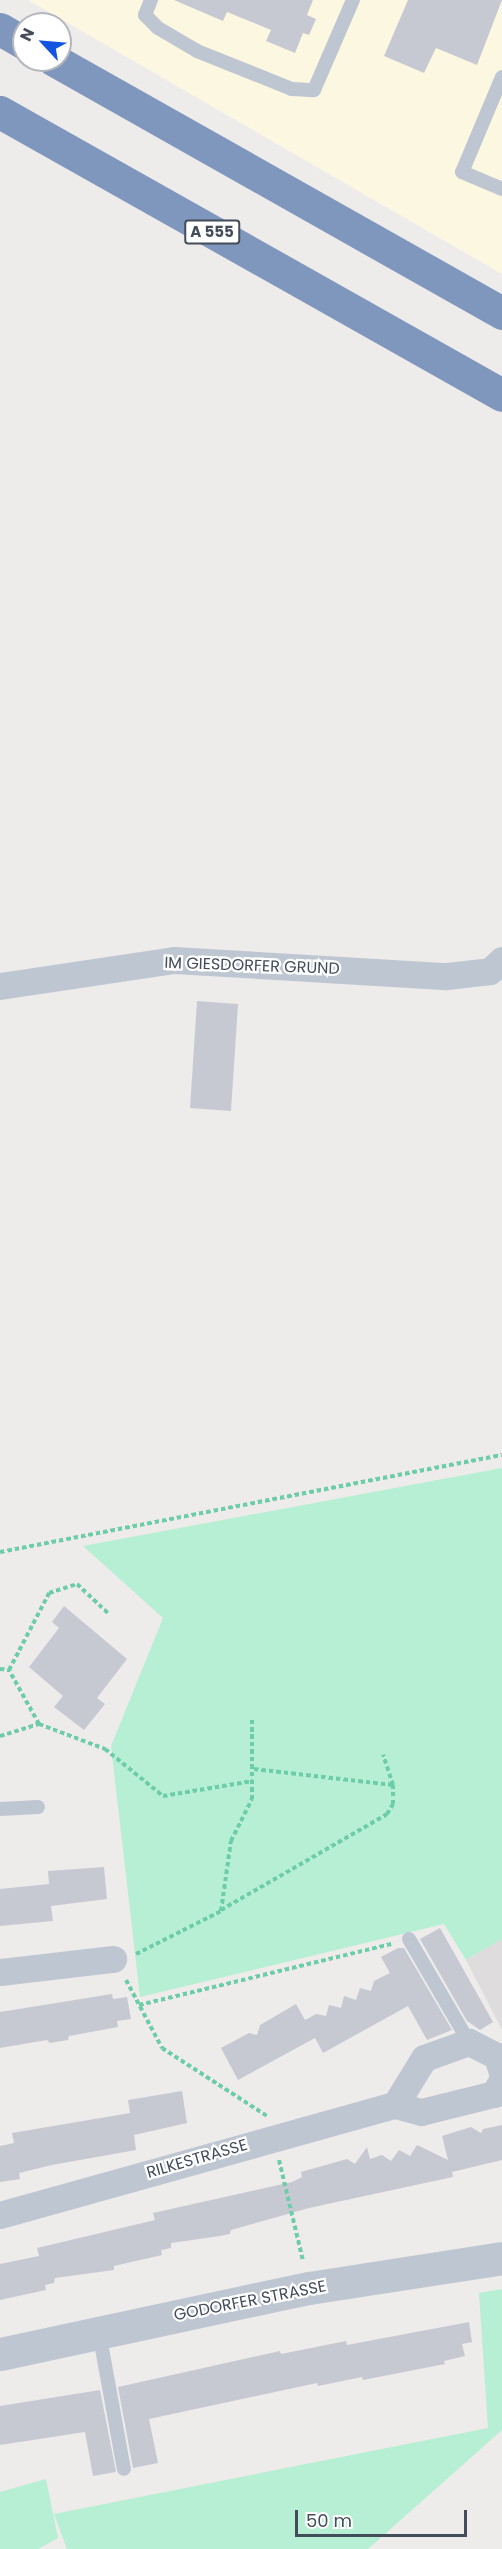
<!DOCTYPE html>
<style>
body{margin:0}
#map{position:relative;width:502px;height:2549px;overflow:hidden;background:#eeebeb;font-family:Poppins,sans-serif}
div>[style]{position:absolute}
.commercial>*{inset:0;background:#fcf7e1}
.education>*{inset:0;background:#dfdcdd}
.green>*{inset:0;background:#b6efd3}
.building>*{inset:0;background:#c7c9d2}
.path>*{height:4px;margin-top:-2px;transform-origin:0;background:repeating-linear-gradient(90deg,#6ecda9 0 4.5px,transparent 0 7.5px)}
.service>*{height:14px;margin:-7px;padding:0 7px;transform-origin:7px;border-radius:7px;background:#bec6d2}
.minor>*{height:27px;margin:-13.5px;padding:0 13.5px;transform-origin:13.5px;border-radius:13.5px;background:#bec6d2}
.tertiary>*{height:33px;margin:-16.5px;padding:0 16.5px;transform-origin:16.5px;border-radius:16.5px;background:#bec6d2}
.motorway>*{height:33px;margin:-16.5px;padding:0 16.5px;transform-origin:16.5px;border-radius:16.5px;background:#8097bd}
span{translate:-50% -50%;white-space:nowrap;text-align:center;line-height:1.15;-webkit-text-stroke:4.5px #fff;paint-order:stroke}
.shield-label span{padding:2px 4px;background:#fff;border:2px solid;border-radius:4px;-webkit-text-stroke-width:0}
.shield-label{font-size:15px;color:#434c59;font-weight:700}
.street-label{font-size:16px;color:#434c59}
.north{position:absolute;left:12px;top:12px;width:60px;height:60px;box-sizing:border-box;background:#fff;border:2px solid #b4b7bd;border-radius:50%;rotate:296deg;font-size:16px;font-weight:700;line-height:24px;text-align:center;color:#434c59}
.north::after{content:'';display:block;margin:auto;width:21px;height:27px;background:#1355e0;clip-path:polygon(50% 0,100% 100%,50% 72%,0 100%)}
.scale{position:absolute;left:295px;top:2510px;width:172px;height:27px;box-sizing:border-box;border:3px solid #434c59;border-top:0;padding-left:8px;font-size:18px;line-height:21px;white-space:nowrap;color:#434c59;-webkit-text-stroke:4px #fff;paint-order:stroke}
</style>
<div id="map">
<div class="commercial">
<i style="clip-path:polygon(28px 0,502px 0,502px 274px)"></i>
</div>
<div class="education">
<i style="clip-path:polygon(502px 1939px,502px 2030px,466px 1960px)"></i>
</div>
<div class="green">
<i style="clip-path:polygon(502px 1468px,502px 1939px,466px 1960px,444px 1924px,140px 1997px,111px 1746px,163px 1618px,83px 1546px)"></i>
<i style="clip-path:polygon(502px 2289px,502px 2430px,368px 2549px,67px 2549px,54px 2514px,488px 2428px,479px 2293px)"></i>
<i style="clip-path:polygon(46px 2479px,58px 2538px,38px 2549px,0 2549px,0 2492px)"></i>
</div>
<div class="building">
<i style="clip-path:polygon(174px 0,313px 0,307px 15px,316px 19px,309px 35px,303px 33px,295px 53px,266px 41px,271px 30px,227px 12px,223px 21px)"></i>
<i style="clip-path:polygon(408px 0,502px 0,477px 65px,436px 48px,424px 73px,384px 56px)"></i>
<i style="clip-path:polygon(197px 1001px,238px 1004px,231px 1111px,190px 1108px)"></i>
<i style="clip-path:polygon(64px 1606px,127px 1659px,97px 1698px,105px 1704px,84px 1730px,54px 1707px,63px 1696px,29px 1667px,59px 1628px,52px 1622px)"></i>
<i style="clip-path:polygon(104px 1867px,107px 1899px,51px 1906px,53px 1921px,0 1926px,0 1889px,49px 1884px,48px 1871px)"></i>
<i style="clip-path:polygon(440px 1928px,493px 2022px,480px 2030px,467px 2021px,420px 1939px)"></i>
<i style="clip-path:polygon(398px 1948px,404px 1948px,452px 2030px,427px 2040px,408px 2006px,323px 2053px,315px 2038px,238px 2080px,221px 2048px,249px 2033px,257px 2035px,260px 2025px,296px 2004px,305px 2020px,316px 2014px,326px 2016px,329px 2005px,341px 2008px,344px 1996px,356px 2000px,360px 1988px,371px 1991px,374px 1981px,390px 1973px,381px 1957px)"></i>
<i style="clip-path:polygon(112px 1994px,113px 1999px,127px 1997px,131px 2019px,117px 2021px,118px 2027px,69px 2036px,68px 2040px,50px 2043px,47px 2040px,0 2048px,0 2012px)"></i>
<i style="clip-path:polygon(182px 2091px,187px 2123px,134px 2135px,136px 2150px,52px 2165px,19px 2173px,20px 2179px,0 2182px,0 2146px,14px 2143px,12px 2133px,130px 2113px,128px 2100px)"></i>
<i style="clip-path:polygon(502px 2125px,502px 2160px,452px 2172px,453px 2177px,309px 2208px,231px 2230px,230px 2234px,220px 2236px,171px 2243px,171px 2248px,161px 2250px,162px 2255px,114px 2266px,114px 2270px,55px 2278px,54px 2283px,45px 2285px,46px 2290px,0 2300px,0 2264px,39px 2256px,37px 2248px,155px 2220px,153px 2213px,292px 2182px,302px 2177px,301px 2172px,347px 2159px,355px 2164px,367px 2147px,370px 2159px,382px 2155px,391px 2161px,399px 2150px,410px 2156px,417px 2145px,448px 2160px,442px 2136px,471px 2127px,481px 2133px,483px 2129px)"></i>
<i style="clip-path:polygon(469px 2322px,472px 2342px,462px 2344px,465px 2356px,444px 2361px,445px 2364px,363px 2380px,362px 2377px,318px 2386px,317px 2383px,149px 2419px,158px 2463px,133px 2468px,118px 2387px,280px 2351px,281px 2354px,346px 2341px,347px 2345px)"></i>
<i style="clip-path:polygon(100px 2390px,116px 2472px,93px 2476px,85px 2432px,0 2445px,0 2406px)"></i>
</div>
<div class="path">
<i style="left:0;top:1552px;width:511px;rotate:-10.94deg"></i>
<i style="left:0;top:1669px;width:9px;rotate:6deg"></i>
<i style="left:39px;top:1724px;width:62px;rotate:-119.1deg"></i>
<i style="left:9px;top:1670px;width:87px;rotate:-62.5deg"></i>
<i style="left:49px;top:1593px;width:29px;rotate:-18deg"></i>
<i style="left:77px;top:1584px;width:44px;rotate:43.2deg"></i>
<i style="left:0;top:1736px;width:41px;rotate:-17.1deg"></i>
<i style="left:39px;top:1724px;width:71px;rotate:20.7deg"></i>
<i style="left:105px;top:1749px;width:75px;rotate:39deg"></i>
<i style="left:163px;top:1796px;width:91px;rotate:-9.5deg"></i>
<i style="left:254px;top:1769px;width:140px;rotate:6.6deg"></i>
<i style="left:221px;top:1910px;width:192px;rotate:-30deg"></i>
<i style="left:387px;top:1814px;width:12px;rotate:-59deg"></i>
<i style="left:393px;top:1804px;width:19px;rotate:-90deg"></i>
<i style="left:393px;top:1785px;width:32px;rotate:-108deg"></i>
<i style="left:136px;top:1954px;width:95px;rotate:-26.8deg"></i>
<i style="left:221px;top:1911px;width:71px;rotate:-81.9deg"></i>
<i style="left:231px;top:1841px;width:47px;rotate:-63.4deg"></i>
<i style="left:252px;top:1799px;width:82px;rotate:-90deg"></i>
<i style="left:126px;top:1980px;width:77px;rotate:62.1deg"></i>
<i style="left:162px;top:2048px;width:125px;rotate:32.9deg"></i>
<i style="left:139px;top:2005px;width:260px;rotate:-13.6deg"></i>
<i style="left:279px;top:2160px;width:104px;rotate:76.6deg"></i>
</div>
<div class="service">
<i style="left:151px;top:0;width:16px;rotate:112deg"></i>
<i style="left:145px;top:15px;width:18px;rotate:45deg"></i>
<i style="left:158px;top:28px;width:45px;rotate:30.5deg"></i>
<i style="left:197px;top:51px;width:102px;rotate:21.8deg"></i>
<i style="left:292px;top:89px;width:22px;rotate:3deg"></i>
<i style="left:314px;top:90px;width:98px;rotate:-66.6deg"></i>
<i style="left:502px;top:77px;width:103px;rotate:112.8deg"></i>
<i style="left:462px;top:172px;width:43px;rotate:23deg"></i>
<i style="left:0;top:1809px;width:38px;rotate:-3deg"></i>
<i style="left:409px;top:1939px;width:119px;rotate:59.8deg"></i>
<i style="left:99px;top:2332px;width:139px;rotate:79.7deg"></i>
</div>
<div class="minor">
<i style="left:0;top:986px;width:176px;rotate:-8.5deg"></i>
<i style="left:174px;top:960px;width:273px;rotate:3.4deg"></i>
<i style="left:447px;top:976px;width:43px;rotate:-6.6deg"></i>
<i style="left:490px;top:971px;width:16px;rotate:-43deg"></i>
<i style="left:0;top:1972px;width:114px;rotate:-6.6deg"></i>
<i style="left:395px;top:2105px;width:55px;rotate:-58.3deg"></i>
<i style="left:424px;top:2058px;width:48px;rotate:-19.6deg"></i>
<i style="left:469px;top:2042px;width:31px;rotate:27deg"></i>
<i style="left:497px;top:2056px;width:17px;rotate:73deg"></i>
<i style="left:0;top:2215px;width:410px;rotate:-15.6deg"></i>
<i style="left:395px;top:2105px;width:27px;rotate:15deg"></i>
<i style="left:421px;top:2112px;width:75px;rotate:-13.9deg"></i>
<i style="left:494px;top:2094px;width:16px;rotate:-60deg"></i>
</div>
<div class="tertiary">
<i style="left:0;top:2354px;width:316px;rotate:-12.1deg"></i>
<i style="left:309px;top:2288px;width:195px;rotate:-8.8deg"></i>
</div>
<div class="motorway">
<i style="left:0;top:29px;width:28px;rotate:30deg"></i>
<i style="left:54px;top:60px;width:515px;rotate:29.45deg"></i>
<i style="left:0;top:112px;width:576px;rotate:29.41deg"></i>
</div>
<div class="shield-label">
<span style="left:212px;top:232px">A 555</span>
</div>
<div class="street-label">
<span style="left:252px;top:966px;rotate:2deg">IM GIESDORFER GRUND</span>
<span style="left:197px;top:2159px;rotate:-16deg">RILKESTRASSE</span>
<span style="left:250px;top:2301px;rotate:-11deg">GODORFER STRASSE</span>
</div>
<div class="north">N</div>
<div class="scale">50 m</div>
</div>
